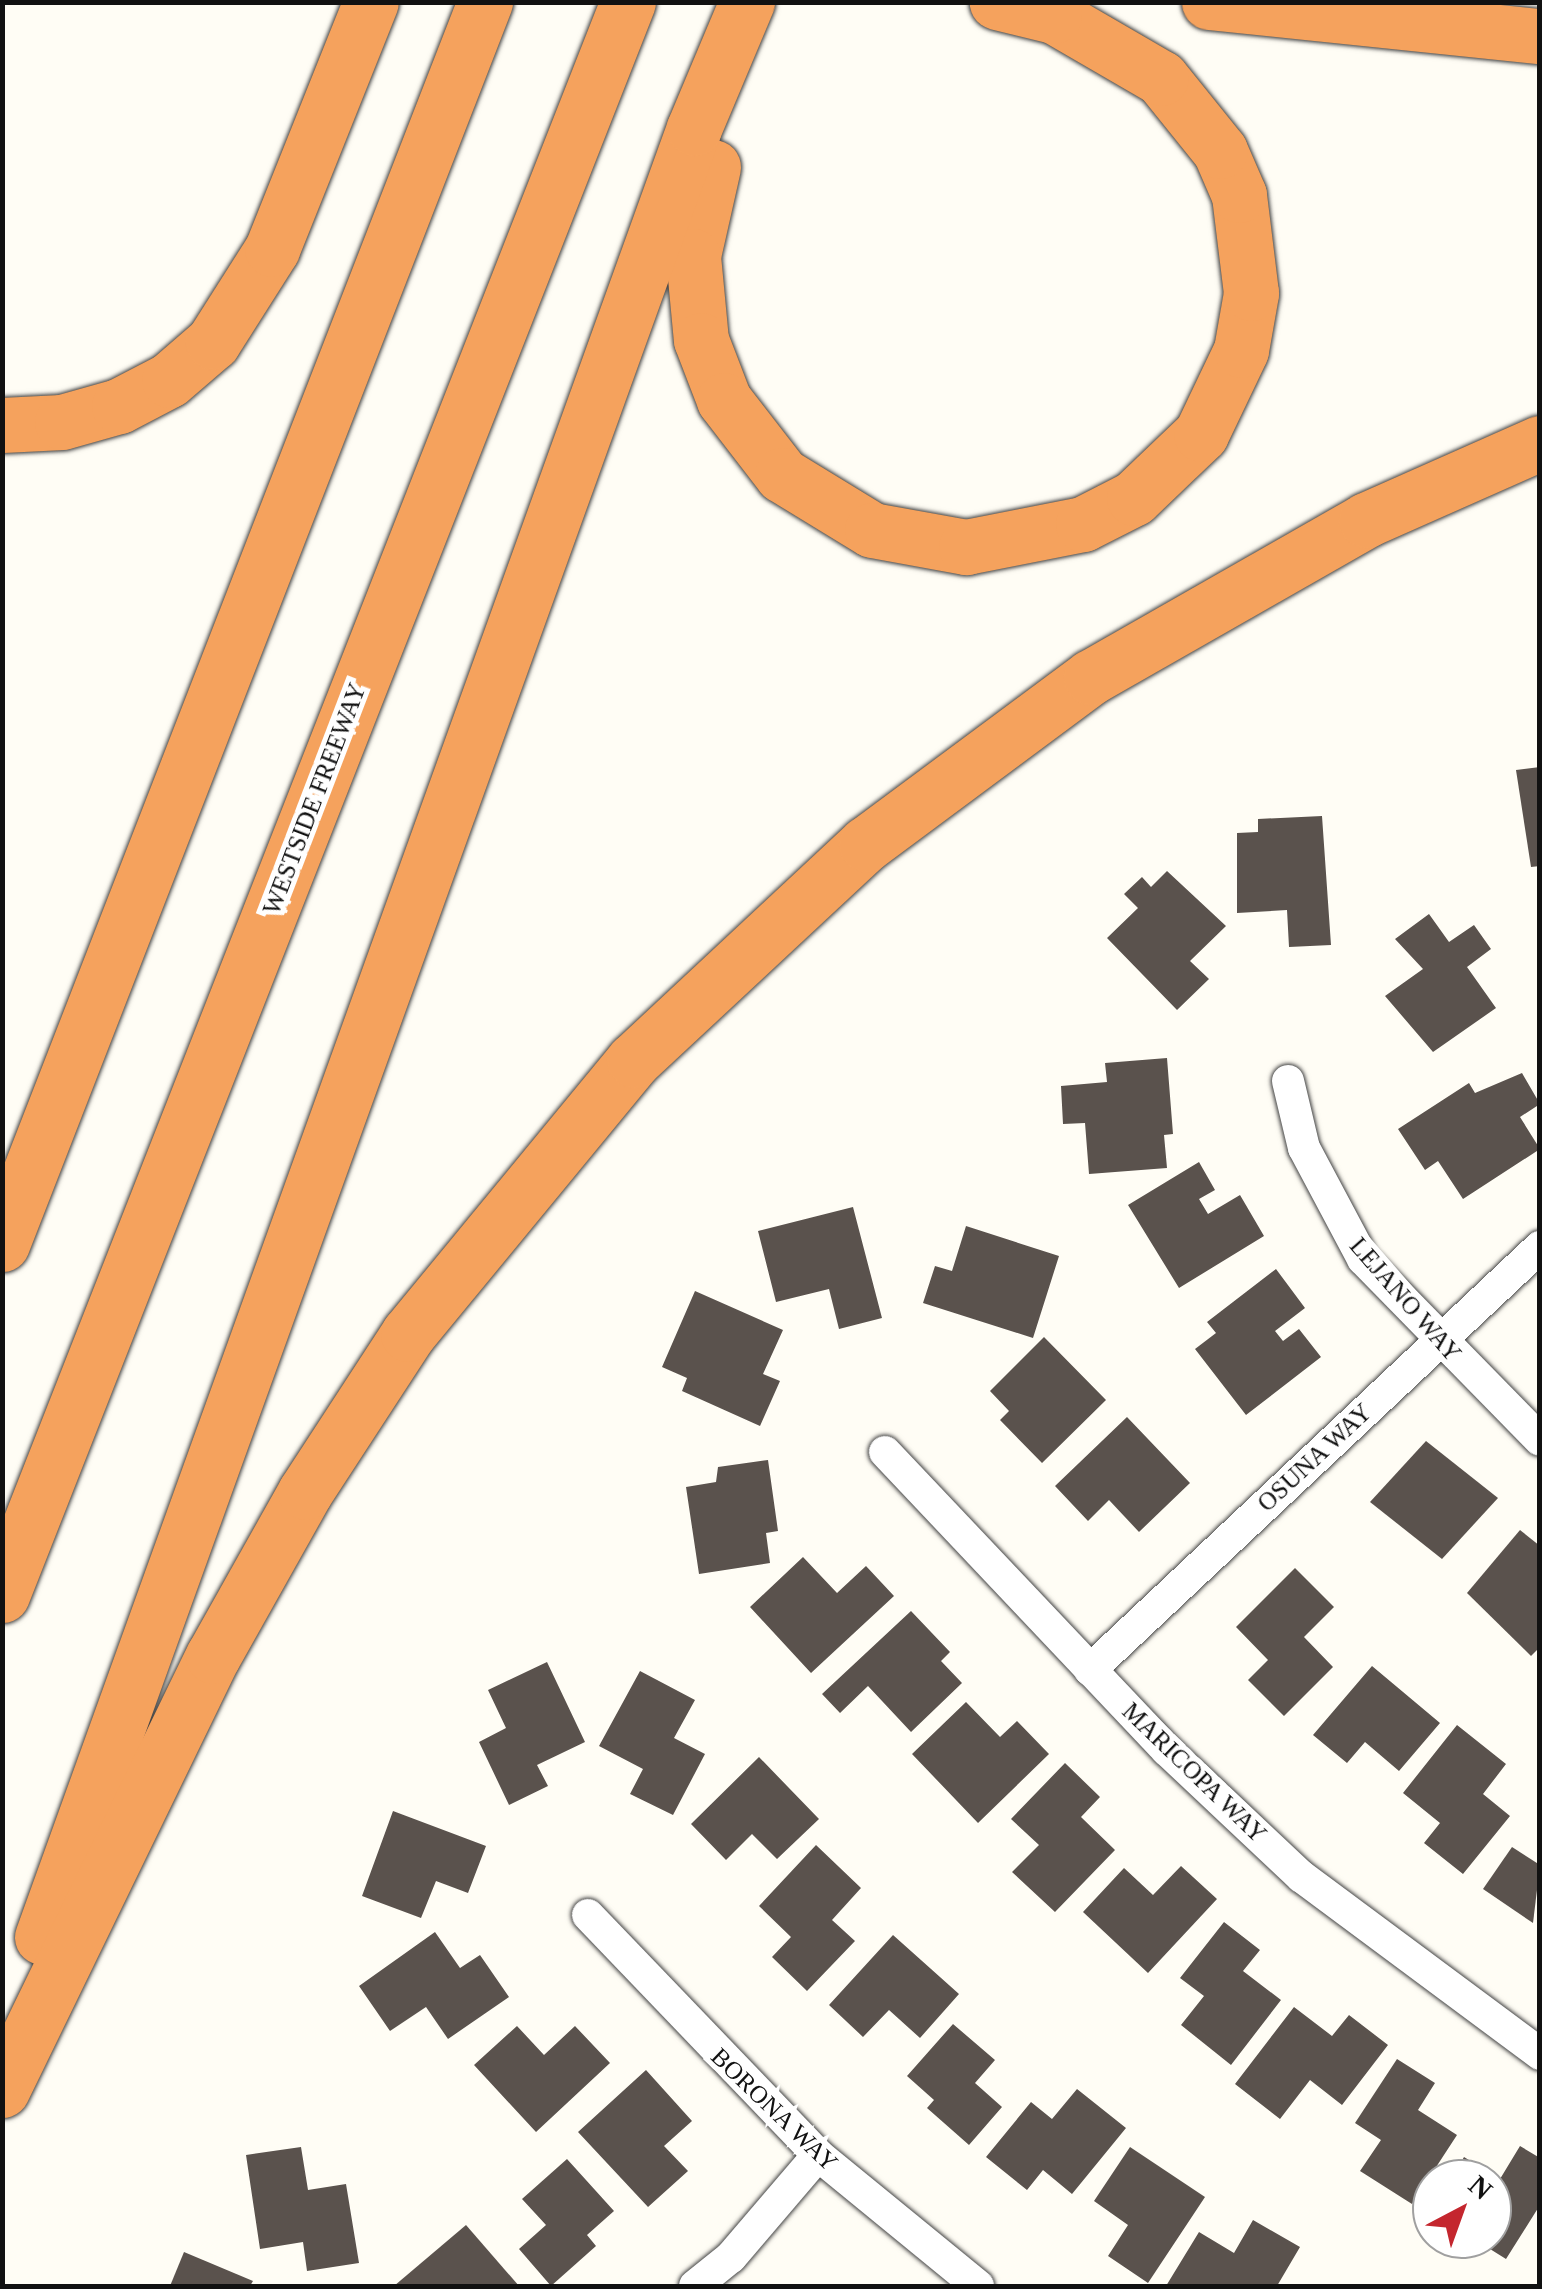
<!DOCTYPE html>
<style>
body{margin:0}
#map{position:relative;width:1542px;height:2289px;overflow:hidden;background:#fffdf5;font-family:Georgia,serif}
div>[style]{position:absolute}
.building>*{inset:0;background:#5a524d}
.roads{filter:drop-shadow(0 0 2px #444) drop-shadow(0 0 2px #444)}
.minor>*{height:32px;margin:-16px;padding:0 16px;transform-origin:16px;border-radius:16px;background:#fff}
.motorway>*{height:55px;margin:-27.5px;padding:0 27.5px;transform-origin:27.5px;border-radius:27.5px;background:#f5a25d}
span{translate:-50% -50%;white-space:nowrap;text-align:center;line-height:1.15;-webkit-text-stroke:10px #fff;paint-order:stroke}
.street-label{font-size:25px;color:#111}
.frame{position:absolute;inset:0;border:5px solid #111;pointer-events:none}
.north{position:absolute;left:1412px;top:2159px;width:100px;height:100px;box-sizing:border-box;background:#fff;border:2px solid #a0a0a0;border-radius:50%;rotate:41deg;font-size:28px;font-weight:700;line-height:40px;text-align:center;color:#111}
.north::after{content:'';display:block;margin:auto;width:35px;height:45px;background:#c4262e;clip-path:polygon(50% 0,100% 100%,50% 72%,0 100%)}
</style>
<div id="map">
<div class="building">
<i style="clip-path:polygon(1540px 767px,1540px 866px,1531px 867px,1516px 770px)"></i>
<i style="clip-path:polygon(1322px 816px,1331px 945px,1289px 947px,1287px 910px,1237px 913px,1237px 833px,1258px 832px,1258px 819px)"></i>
<i style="clip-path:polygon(1167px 871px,1226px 926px,1190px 961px,1209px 979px,1177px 1010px,1107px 938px,1138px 908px,1124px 894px,1142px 877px,1151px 887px)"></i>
<i style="clip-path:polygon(1429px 914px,1449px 942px,1474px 925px,1491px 949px,1467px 967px,1496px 1008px,1433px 1052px,1385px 996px,1423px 969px,1395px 939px)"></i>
<i style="clip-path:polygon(1167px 1058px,1173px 1134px,1164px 1135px,1167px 1168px,1089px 1174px,1085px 1123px,1063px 1124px,1061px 1086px,1107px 1082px,1105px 1063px)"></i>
<i style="clip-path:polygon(1522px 1073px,1540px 1104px,1520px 1117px,1540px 1149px,1463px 1199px,1438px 1161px,1425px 1170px,1398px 1129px,1469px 1083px,1475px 1093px)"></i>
<i style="clip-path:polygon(1199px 1162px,1215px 1190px,1199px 1199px,1208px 1214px,1240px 1195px,1264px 1236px,1179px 1288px,1128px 1205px)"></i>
<i style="clip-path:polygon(853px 1207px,882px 1318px,839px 1329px,829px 1289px,776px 1302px,758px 1231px)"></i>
<i style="clip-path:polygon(966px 1226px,1059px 1256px,1033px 1338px,923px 1303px,935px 1266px,952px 1271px)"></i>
<i style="clip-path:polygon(1276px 1269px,1305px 1308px,1275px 1331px,1283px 1341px,1299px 1329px,1321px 1357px,1246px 1415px,1195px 1349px,1216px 1333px,1207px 1322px)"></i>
<i style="clip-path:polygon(695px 1291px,783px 1330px,763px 1374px,780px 1381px,760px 1426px,682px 1391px,687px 1378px,662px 1367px)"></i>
<i style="clip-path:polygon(1044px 1337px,1106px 1400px,1042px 1463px,1000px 1420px,1009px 1411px,990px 1391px)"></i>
<i style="clip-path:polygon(1127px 1417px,1190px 1483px,1139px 1532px,1109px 1500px,1088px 1521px,1055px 1486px)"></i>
<i style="clip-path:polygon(1426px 1441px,1498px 1498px,1442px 1559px,1370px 1502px)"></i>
<i style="clip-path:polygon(768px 1460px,778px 1531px,766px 1533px,770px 1563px,699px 1574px,686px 1487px,716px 1482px,718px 1467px)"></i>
<i style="clip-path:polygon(1520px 1530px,1540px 1546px,1540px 1647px,1531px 1656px,1467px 1593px)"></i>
<i style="clip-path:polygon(803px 1557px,837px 1593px,866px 1566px,894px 1596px,811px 1673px,750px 1607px)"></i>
<i style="clip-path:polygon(1295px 1568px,1334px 1607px,1304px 1637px,1333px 1667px,1284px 1716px,1248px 1680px,1268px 1660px,1236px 1627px)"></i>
<i style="clip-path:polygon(911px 1611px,950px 1652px,941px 1661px,962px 1683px,911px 1732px,868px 1686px,840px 1713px,822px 1694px)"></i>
<i style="clip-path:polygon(547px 1662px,585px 1742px,537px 1765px,548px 1786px,509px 1805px,479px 1742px,506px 1728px,488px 1690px)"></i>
<i style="clip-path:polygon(1372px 1666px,1440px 1723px,1399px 1771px,1365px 1742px,1347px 1763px,1313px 1735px)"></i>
<i style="clip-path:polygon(640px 1671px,695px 1700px,674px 1738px,705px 1754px,673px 1815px,630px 1794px,643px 1769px,599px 1746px)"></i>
<i style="clip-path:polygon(966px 1702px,1000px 1737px,1017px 1721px,1049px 1754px,978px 1823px,912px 1754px)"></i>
<i style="clip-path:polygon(1457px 1725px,1506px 1764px,1483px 1794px,1510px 1816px,1463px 1874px,1424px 1843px,1440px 1823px,1403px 1793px)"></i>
<i style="clip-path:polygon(759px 1757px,819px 1819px,777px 1859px,752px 1834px,726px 1860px,691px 1824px)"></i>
<i style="clip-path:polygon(1065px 1763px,1100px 1797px,1081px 1817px,1115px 1850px,1055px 1912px,1012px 1872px,1039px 1845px,1011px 1819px)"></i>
<i style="clip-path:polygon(393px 1811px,486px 1846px,468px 1893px,436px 1881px,421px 1918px,362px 1896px)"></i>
<i style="clip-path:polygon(816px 1845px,861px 1888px,832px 1920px,855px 1941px,807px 1991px,772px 1957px,791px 1937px,759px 1906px)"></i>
<i style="clip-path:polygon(1512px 1847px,1540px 1865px,1533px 1923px,1483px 1889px)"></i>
<i style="clip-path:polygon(1181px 1866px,1217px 1899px,1148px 1973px,1083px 1912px,1124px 1868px,1153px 1895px)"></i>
<i style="clip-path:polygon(1224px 1922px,1260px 1950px,1243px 1971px,1281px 2000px,1231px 2065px,1181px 2025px,1204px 1996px,1180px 1978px)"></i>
<i style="clip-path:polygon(435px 1932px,460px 1968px,480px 1955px,509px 1997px,448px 2039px,426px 2007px,390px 2031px,359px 1986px)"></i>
<i style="clip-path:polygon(893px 1935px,959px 1994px,920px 2038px,889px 2010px,863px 2037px,829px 2005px)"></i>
<i style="clip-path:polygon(1294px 2007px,1332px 2036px,1349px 2015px,1388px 2045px,1342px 2105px,1310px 2080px,1280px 2119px,1235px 2084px)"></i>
<i style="clip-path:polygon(953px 2024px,995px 2060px,975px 2083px,1002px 2107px,969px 2145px,927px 2108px,934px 2100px,907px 2076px)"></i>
<i style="clip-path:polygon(517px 2026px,544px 2055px,575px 2026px,610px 2063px,536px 2132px,474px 2065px)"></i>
<i style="clip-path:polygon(1397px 2059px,1435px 2083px,1418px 2110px,1457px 2135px,1412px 2204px,1360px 2171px,1381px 2140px,1355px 2123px)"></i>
<i style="clip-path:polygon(646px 2070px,692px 2121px,664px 2146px,688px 2171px,648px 2207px,578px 2132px)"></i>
<i style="clip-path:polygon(1077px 2089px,1126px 2128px,1072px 2194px,1043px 2170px,1027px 2190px,986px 2157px,1031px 2102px,1052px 2119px)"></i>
<i style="clip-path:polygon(1520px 2146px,1540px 2158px,1540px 2205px,1506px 2259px,1474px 2239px,1492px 2239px,1492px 2179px,1451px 2179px,1464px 2157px,1500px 2179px)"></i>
<i style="clip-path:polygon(301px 2147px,308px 2190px,346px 2184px,359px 2263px,307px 2271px,303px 2242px,260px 2249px,246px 2155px)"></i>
<i style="clip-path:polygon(1130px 2147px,1205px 2197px,1148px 2283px,1108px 2256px,1128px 2225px,1094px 2201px)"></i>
<i style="clip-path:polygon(567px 2159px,614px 2211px,587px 2235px,596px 2246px,551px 2286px,519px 2249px,546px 2225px,522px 2199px)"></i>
<i style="clip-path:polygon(1253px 2220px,1300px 2247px,1277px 2286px,1166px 2286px,1199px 2232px,1234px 2253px)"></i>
<i style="clip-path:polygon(466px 2225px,519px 2286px,394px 2286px)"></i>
<i style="clip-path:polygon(184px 2252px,253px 2281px,250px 2286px,170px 2286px)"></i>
</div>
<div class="roads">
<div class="minor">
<i style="left:1288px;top:1081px;width:69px;rotate:76.6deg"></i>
<i style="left:1304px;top:1148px;width:126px;rotate:62deg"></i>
<i style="left:1363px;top:1259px;width:253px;rotate:45.6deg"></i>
<i style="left:885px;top:1452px;width:410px;rotate:46.6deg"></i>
<i style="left:1167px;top:1750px;width:185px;rotate:43.3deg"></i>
<i style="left:1302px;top:1877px;width:297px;rotate:36.6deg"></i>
<i style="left:1090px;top:1670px;width:618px;rotate:-43.23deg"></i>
<i style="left:588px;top:1915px;width:332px;rotate:46.2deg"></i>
<i style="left:818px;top:2155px;width:207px;rotate:39.3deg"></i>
<i style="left:695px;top:2286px;width:46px;rotate:-38.9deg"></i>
<i style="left:731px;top:2257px;width:134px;rotate:-49.5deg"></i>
</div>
<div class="motorway">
<i style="left:1209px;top:2px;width:333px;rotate:5.9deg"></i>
<i style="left:713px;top:167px;width:91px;rotate:102.7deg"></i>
<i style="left:693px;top:256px;width:84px;rotate:84.6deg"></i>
<i style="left:701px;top:340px;width:64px;rotate:69deg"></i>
<i style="left:724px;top:400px;width:95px;rotate:52.3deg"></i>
<i style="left:782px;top:475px;width:105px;rotate:31.4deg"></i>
<i style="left:872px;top:530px;width:96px;rotate:10.3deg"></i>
<i style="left:966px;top:547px;width:119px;rotate:-11.1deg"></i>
<i style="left:1083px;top:524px;width:57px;rotate:-27deg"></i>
<i style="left:1134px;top:498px;width:93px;rotate:-43.7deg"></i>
<i style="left:1201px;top:434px;width:93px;rotate:-64.5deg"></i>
<i style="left:1241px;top:350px;width:58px;rotate:-80deg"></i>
<i style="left:1251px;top:293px;width:99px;rotate:-97deg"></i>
<i style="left:1239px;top:195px;width:48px;rotate:-113.4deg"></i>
<i style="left:1220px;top:151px;width:94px;rotate:-128.9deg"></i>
<i style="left:1161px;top:78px;width:124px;rotate:-149.9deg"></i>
<i style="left:1054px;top:16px;width:59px;rotate:-166.2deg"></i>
<i style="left:2px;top:425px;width:60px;rotate:-2.9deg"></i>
<i style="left:62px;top:422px;width:59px;rotate:-15.7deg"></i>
<i style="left:119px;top:406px;width:56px;rotate:-27.5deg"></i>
<i style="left:169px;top:380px;width:58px;rotate:-40.8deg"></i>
<i style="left:213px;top:342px;width:110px;rotate:-57.6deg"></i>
<i style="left:272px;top:249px;width:266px;rotate:-68.2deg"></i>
<i style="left:2px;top:1244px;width:1333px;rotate:-68.75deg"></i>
<i style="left:2px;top:1595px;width:1712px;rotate:-68.55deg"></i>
<i style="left:42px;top:1937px;width:1923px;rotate:-70.18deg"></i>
<i style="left:694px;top:128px;width:137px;rotate:-67.2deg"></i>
<i style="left:2px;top:2090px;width:483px;rotate:-64.1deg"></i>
<i style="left:213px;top:1656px;width:188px;rotate:-60.7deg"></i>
<i style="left:305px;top:1492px;width:189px;rotate:-56.9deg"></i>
<i style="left:408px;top:1334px;width:355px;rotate:-50.5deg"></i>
<i style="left:634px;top:1060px;width:317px;rotate:-43deg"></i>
<i style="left:866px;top:844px;width:280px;rotate:-36.6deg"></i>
<i style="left:1091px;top:677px;width:317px;rotate:-29.7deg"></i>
<i style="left:1366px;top:520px;width:190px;rotate:-23.9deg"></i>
</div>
</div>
<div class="street-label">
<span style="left:315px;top:799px;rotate:-69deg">WESTSIDE FREEWAY</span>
<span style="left:1405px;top:1300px;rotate:49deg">LEJANO WAY</span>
<span style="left:1315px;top:1458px;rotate:-43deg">OSUNA WAY</span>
<span style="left:1194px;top:1773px;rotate:44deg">MARICOPA WAY</span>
<span style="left:774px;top:2110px;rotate:44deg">BORONA WAY</span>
</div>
<div class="frame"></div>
<div class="north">N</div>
</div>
